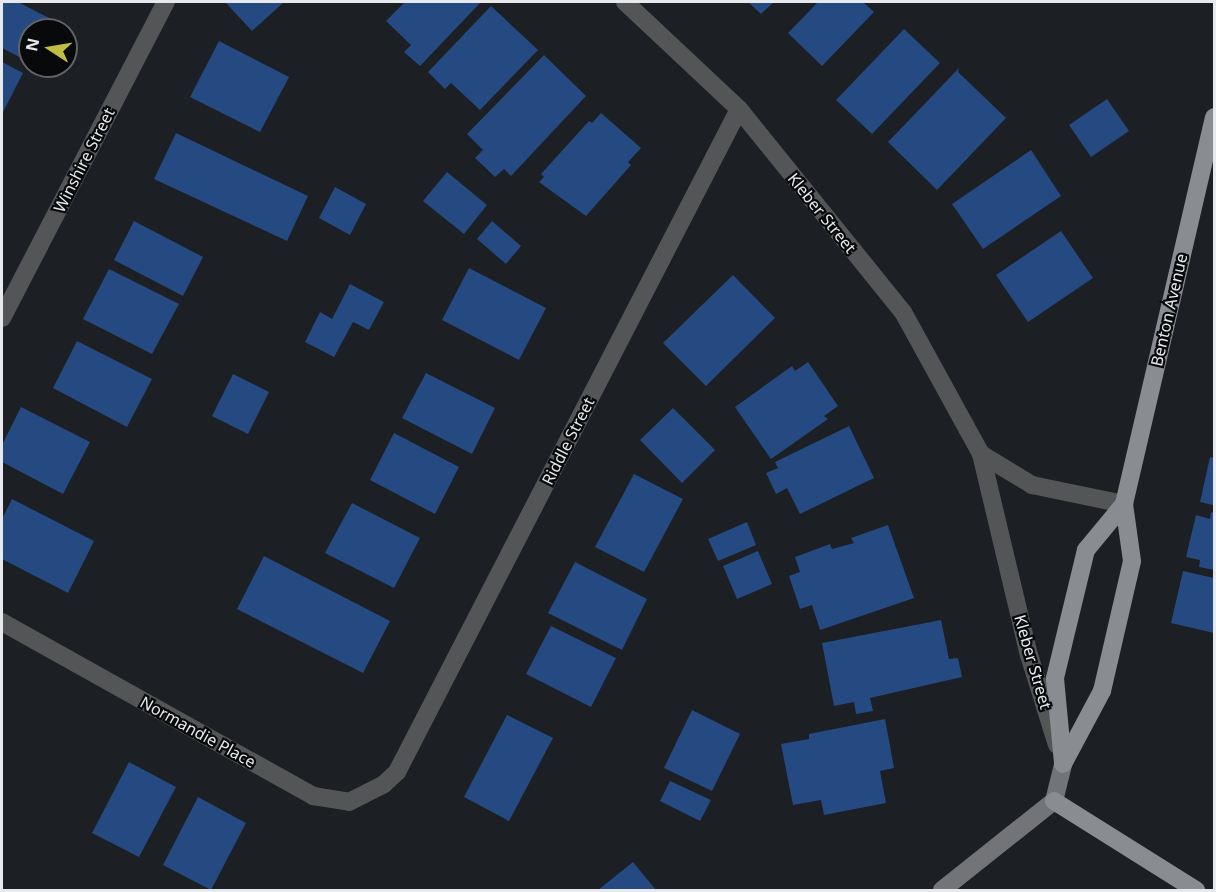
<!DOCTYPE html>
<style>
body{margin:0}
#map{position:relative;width:1216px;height:892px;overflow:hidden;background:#1c1f23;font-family:"Noto Sans",sans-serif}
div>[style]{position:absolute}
.building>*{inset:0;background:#254981}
.street>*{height:18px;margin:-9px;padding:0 9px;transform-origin:9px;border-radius:9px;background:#545557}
.secondary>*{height:18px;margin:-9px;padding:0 9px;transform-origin:9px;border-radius:9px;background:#727477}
.primary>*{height:18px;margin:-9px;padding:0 9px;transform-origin:9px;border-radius:9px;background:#898c90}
span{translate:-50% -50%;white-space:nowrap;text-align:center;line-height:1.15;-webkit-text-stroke:4.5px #08090a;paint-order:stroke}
.street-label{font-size:16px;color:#e7e9ec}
.frame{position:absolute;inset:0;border:3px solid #e7e9ec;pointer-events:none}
.north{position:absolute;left:18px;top:18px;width:60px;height:60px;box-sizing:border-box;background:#08090a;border:2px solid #616364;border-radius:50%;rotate:282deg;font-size:16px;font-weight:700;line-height:24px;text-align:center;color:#e7e9ec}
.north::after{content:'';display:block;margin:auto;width:21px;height:27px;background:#c0be41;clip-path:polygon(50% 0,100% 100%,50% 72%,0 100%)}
</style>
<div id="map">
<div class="building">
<i style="clip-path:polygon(2px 2px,18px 2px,51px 19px,45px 30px,30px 30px,29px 62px,2px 48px)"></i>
<i style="clip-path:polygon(225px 2px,284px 2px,252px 31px)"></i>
<i style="clip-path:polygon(405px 2px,481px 2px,420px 66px,404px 52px,411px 45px,386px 21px)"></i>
<i style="clip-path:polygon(748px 2px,774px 2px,761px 14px)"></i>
<i style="clip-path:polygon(818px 2px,863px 2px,874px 12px,822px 66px,788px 33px)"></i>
<i style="clip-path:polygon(491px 6px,538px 50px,480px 110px,451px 83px,445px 89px,428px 72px)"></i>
<i style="clip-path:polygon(904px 29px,940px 63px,872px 134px,836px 100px)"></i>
<i style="clip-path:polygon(219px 41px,289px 77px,260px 132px,190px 97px)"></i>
<i style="clip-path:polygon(544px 55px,586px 96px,511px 176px,504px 169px,495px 177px,475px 158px,483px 150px,467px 134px)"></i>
<i style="clip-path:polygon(2px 62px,23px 73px,2px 114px)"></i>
<i style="clip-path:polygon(959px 68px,958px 72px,1006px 118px,937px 190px,888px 142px)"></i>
<i style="clip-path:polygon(1107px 99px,1129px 131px,1091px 157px,1069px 125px)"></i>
<i style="clip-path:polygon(601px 113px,641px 148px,628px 162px,631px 165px,586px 216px,539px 182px,544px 177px,541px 174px,589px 121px,592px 123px)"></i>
<i style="clip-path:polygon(176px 133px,308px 196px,287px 241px,154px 179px)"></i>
<i style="clip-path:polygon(1031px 150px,1061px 196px,983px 249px,952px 204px)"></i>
<i style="clip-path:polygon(447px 172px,487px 205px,464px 234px,423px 201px)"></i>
<i style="clip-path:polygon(335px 187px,366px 204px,350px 235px,319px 218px)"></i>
<i style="clip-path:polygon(134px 221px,203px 257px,183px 296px,114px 260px)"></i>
<i style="clip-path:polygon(492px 221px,521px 246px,506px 264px,477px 239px)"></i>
<i style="clip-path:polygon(1061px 231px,1093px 278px,1028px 322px,996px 275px)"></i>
<i style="clip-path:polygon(469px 268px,546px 308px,519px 360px,442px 320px)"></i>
<i style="clip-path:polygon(109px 269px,179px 304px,152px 354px,83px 319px)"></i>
<i style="clip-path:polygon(733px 275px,775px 318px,706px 386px,663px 343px)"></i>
<i style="clip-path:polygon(350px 284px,384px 302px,369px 330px,353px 322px,334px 357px,305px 342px,320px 312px,332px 319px)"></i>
<i style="clip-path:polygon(77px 341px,152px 379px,127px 427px,53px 388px)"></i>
<i style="clip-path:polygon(808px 362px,838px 406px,824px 416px,828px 419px,771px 459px,735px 407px,792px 366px,795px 371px)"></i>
<i style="clip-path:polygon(426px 373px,495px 408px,472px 454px,402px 418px)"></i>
<i style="clip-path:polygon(233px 374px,269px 392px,248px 434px,212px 416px)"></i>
<i style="clip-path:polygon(21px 407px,90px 442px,63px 494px,2px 462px,2px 445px)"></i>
<i style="clip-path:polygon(673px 408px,715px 450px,682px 483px,640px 440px)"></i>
<i style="clip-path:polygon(849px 426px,874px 478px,800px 514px,787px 488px,776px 494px,766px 473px,778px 468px,775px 462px)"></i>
<i style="clip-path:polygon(394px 433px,459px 467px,435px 514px,370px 480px)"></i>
<i style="clip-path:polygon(1210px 457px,1214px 458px,1214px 510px,1213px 505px,1200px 502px)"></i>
<i style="clip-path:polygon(634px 474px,683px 499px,644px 572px,595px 547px)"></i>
<i style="clip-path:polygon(12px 499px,94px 541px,68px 593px,2px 559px,2px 519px)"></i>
<i style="clip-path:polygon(352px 503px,420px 538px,394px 588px,325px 553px)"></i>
<i style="clip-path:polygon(1211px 512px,1214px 513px,1214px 570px,1199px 567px,1200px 560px,1186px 557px,1196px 515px,1210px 519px)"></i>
<i style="clip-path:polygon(747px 522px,756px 545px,718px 561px,708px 539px)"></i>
<i style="clip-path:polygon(888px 525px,914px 598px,820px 630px,812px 605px,800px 609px,789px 576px,800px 572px,795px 557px,830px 544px,832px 549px,854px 543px,851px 538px)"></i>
<i style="clip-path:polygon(758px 551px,772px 584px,737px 599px,723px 566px)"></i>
<i style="clip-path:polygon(264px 556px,390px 621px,363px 673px,237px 609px)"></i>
<i style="clip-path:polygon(575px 562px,647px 599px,622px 650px,548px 613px)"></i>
<i style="clip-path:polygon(1183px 571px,1214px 578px,1214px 633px,1171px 623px)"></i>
<i style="clip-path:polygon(941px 620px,949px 659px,958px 658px,962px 677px,870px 698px,873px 711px,856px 714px,854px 702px,834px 706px,822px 643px)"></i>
<i style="clip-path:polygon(551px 626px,616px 658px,591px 707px,526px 674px)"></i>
<i style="clip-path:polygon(692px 710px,740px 734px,712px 791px,664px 768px)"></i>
<i style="clip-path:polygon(507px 715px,553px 738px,509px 821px,464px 797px)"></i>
<i style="clip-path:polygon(885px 719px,894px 768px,880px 771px,886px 803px,824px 815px,821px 800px,793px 805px,781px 744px,809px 739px,809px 734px)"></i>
<i style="clip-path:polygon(129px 762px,176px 787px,139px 857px,92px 833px)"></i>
<i style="clip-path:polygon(670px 781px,711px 800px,700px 821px,660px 801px)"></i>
<i style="clip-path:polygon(198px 797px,246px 823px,211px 890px,163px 865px)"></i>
<i style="clip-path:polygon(633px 862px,656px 890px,598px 890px)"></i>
</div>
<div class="street">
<i style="left:625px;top:2px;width:156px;rotate:43.2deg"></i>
<i style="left:739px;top:109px;width:261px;rotate:51.1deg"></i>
<i style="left:903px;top:312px;width:162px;rotate:61.2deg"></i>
<i style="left:981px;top:454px;width:207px;rotate:76.6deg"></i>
<i style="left:1029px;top:655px;width:94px;rotate:72.7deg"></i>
<i style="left:2px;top:318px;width:356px;rotate:-62.6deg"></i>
<i style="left:981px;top:454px;width:60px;rotate:31.3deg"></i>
<i style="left:1032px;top:485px;width:94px;rotate:11.7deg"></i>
<i style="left:2px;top:622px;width:356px;rotate:29.2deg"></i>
<i style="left:313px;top:796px;width:36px;rotate:9deg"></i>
<i style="left:349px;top:802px;width:38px;rotate:-27deg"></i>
<i style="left:383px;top:785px;width:19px;rotate:-43deg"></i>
<i style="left:397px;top:772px;width:746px;rotate:-62.71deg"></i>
</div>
<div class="secondary">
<i style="left:942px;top:890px;width:143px;rotate:-38.5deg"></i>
<i style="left:1054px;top:801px;width:38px;rotate:-76deg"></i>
</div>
<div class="primary">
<i style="left:1063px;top:763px;width:85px;rotate:-95.4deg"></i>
<i style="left:1055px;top:678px;width:132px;rotate:-76.4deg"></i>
<i style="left:1086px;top:550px;width:60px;rotate:-50.4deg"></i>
<i style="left:1063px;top:764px;width:83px;rotate:-61.9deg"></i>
<i style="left:1102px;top:691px;width:133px;rotate:-77deg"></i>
<i style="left:1132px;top:561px;width:58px;rotate:-98deg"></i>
<i style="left:1124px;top:504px;width:397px;rotate:-76.9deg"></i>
<i style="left:1054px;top:801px;width:168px;rotate:32.1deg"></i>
</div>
<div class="street-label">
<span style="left:84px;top:160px;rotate:-63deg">Winshire Street</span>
<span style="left:822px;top:213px;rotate:51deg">Kleber Street</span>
<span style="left:1169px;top:310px;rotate:-77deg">Benton Avenue</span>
<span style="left:568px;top:441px;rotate:-63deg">Riddle Street</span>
<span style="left:1033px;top:662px;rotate:74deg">Kleber Street</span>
<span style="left:198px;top:732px;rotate:29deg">Normandie Place</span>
</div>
<div class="frame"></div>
<div class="north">N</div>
</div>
